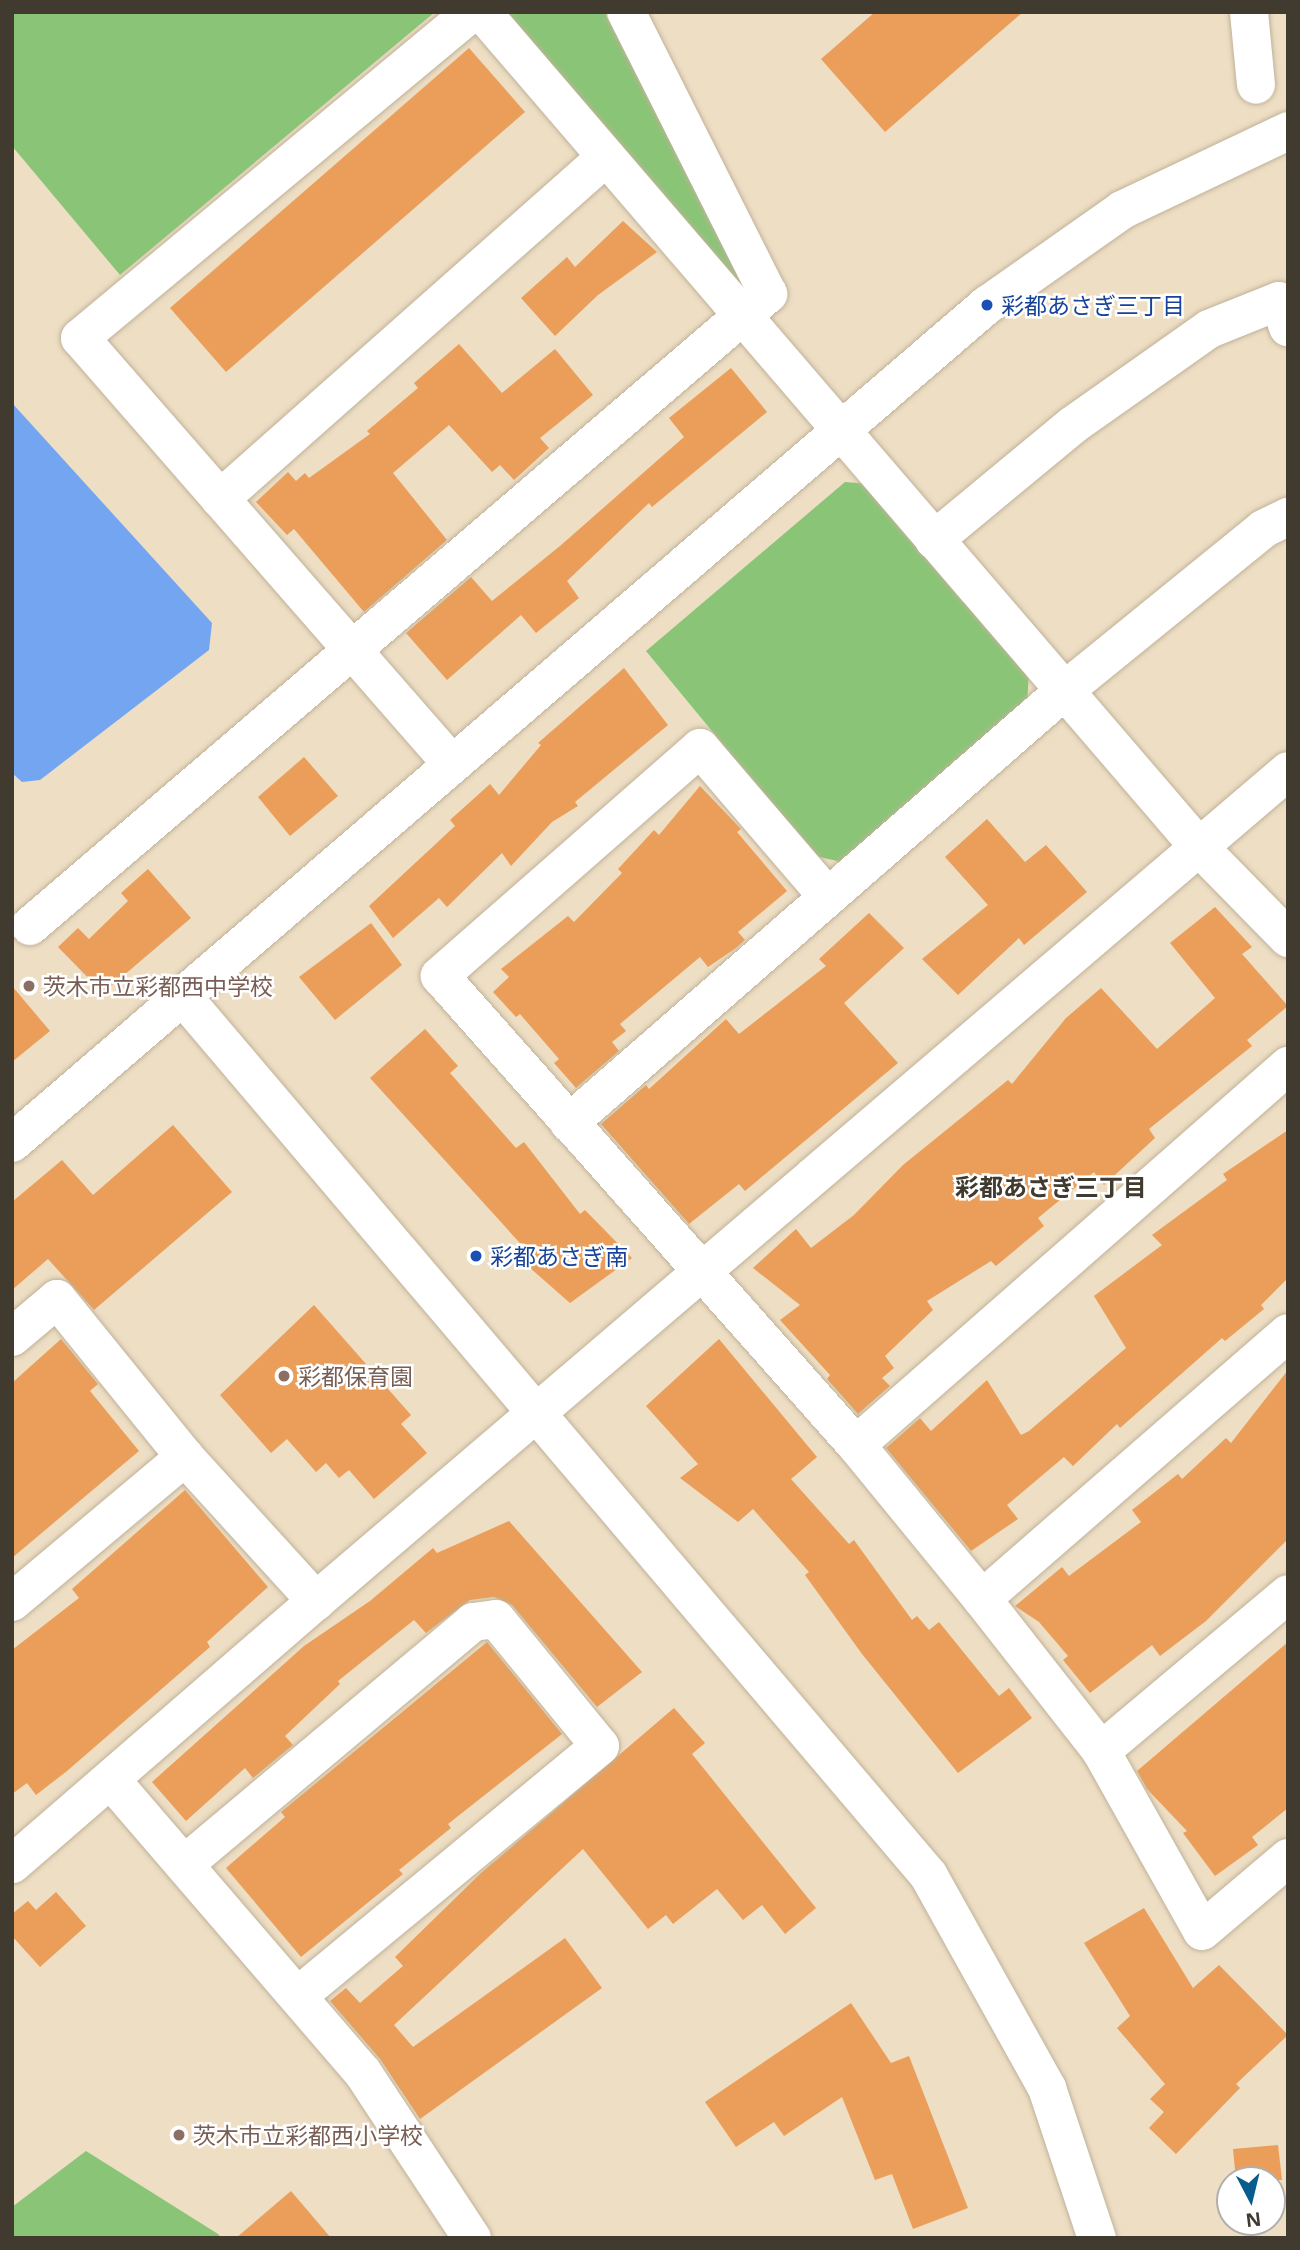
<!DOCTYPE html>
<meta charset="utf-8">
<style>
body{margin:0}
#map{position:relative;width:1300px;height:2250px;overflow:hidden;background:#eddec4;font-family:"Open Sans","Noto Sans JP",sans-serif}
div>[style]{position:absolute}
.green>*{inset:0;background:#8ac577}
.water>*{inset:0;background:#73a5f1}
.building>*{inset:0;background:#ea9e59}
.roads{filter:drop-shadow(0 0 2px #c0b299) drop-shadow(0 0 2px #c0b299)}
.minor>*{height:38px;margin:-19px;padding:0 19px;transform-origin:19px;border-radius:19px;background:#fff}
.tertiary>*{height:38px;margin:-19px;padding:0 19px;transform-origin:19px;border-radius:19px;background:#fff}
.dots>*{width:19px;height:19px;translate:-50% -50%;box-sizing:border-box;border:4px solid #fff;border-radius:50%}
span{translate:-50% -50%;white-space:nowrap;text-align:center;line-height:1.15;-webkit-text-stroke:5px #fff;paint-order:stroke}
.transit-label{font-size:23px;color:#164399}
.left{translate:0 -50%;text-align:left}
.education-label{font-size:23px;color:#785e54}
.neighbourhood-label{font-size:24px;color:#403a2f;font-weight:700}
.frame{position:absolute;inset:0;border:14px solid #403a2f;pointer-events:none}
.north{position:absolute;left:1216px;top:2166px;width:70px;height:70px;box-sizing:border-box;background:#fff;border:2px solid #b3b0ac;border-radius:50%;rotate:173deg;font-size:19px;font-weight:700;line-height:28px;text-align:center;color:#403a2f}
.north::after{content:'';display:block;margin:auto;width:24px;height:32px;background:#085c8e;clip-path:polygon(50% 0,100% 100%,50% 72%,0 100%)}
</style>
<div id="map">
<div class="green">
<i style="clip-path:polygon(12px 12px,435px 12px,120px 275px,12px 146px)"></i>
<i style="clip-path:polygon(501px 12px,605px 12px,742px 285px)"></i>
<i style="clip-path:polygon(845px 482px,870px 484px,1029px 672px,1027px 704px,842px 862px,815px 856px,646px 651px)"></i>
<i style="clip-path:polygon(86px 2151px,218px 2234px,221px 2238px,12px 2238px,12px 2207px)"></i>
</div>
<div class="water">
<i style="clip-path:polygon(12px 403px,212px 623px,209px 650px,40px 780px,22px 782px,12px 773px)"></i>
</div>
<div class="building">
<i style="clip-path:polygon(875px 12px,1023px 12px,885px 132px,821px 59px)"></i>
<i style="clip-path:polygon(469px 48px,525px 112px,226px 372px,170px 308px)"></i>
<i style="clip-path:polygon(623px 221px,657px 252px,598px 295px,555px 336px,521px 298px,567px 257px,575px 267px)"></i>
<i style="clip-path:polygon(459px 344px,502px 393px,555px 349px,593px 395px,540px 438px,549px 448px,514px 480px,500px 465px,492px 472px,449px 425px,393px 473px,447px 540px,364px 612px,294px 529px,287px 535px,256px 502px,288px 472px,296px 481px,305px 473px,309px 478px,370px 434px,367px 431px,418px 388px,414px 383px)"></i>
<i style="clip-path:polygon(731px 368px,767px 412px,652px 507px,649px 503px,567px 581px,579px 598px,536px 633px,521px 615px,447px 680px,406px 633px,471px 577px,492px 601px,560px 546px,684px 437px,669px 418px)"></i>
<i style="clip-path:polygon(624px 668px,668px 725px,575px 802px,578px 806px,552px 822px,511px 866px,502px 853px,447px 907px,439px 898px,393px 938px,369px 906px,455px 826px,450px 820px,490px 784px,499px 795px,541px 745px,538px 743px)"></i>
<i style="clip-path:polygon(304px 757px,338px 796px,290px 836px,258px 797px)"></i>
<i style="clip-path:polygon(700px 786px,741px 829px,737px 832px,787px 891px,738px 932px,745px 940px,736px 948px,708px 967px,700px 957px,620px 1024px,626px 1031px,612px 1042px,619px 1051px,576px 1088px,554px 1063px,559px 1059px,520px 1014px,516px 1017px,493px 992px,509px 977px,501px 969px,568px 916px,574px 922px,622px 873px,618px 869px,654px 830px,659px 835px)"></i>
<i style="clip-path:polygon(987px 819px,1025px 862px,1046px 845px,1087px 892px,1024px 945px,1019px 938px,958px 995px,922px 959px,988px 905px,945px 857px)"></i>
<i style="clip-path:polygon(148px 869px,191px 918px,103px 993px,58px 947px,78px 928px,89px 939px,128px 901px,121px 893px)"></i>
<i style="clip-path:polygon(1215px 907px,1252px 947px,1242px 954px,1288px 1006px,1247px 1040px,1252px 1046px,1149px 1129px,1155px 1138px,1104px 1185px,1094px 1172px,1038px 1218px,1044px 1226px,996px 1266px,991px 1261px,927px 1301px,933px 1310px,885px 1356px,894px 1368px,882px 1378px,890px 1386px,858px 1414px,827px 1379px,830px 1375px,780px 1320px,800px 1305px,753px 1268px,796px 1229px,811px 1248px,854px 1215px,903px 1165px,1008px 1080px,1012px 1084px,1066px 1018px,1101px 988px,1157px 1049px,1215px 998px,1170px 943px)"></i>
<i style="clip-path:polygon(869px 913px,904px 948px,844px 1003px,898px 1063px,745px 1191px,739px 1184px,689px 1224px,601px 1124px,646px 1085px,649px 1089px,726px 1019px,739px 1034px,826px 966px,819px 959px)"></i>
<i style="clip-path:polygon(371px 923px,402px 965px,335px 1020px,299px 977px)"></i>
<i style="clip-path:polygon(12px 986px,50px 1031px,12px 1062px)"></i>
<i style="clip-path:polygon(425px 1029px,458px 1066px,450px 1073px,516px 1148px,524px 1142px,580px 1214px,585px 1210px,632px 1258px,570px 1303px,521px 1260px,529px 1253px,370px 1078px)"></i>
<i style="clip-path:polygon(173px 1125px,232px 1192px,94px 1310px,48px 1259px,12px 1290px,12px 1202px,62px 1160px,93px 1195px)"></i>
<i style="clip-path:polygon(1288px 1130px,1288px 1278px,1261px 1305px,1264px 1309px,1225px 1341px,1222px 1338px,1120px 1428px,1117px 1424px,1073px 1466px,1064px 1457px,1007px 1505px,1018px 1519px,971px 1551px,886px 1448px,920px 1418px,931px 1431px,987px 1380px,1021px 1435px,1029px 1431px,1126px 1348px,1094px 1296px,1162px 1245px,1152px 1235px,1227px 1180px,1223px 1174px)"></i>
<i style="clip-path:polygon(314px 1305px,411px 1415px,401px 1424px,427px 1453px,374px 1499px,349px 1470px,339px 1478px,326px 1463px,316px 1472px,287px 1439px,271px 1453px,220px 1395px)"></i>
<i style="clip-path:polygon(61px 1339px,98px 1384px,90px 1391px,139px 1451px,12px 1558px,12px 1383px)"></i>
<i style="clip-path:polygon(719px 1339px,817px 1457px,791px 1479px,849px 1544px,854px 1540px,912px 1620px,917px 1616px,929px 1630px,939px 1622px,999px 1696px,1009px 1688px,1032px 1718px,958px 1773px,862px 1654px,805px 1575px,809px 1572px,753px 1509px,738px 1522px,680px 1478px,698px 1464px,646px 1406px)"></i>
<i style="clip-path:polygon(1288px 1370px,1288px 1539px,1206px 1621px,1160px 1656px,1152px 1645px,1090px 1693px,1063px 1660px,1068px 1656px,1039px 1622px,1015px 1606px,1062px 1567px,1069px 1576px,1141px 1522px,1132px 1510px,1178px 1474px,1182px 1479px,1226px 1438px,1231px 1443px)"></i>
<i style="clip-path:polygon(185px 1490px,268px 1587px,207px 1642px,210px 1647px,67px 1771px,36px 1795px,27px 1783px,12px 1794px,12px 1650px,79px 1598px,72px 1589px)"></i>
<i style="clip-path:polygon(509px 1521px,642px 1672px,597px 1707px,512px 1605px,494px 1597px,470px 1600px,426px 1633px,414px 1620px,338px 1681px,340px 1684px,285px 1736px,293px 1745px,253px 1778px,245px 1768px,186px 1821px,152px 1782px,304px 1646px,370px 1601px,433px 1548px,437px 1553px)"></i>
<i style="clip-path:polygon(487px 1642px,562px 1734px,448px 1824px,451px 1828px,399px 1870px,403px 1874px,301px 1957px,226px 1868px,285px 1817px,281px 1812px)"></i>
<i style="clip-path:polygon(1288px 1642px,1288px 1808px,1252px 1837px,1258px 1845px,1215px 1876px,1183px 1833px,1187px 1831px,1147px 1789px,1137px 1771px)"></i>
<i style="clip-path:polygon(674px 1708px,705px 1743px,692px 1754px,816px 1908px,785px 1934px,762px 1905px,743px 1920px,717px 1889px,673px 1924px,666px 1915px,648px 1929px,583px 1849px,394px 2025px,413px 2047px,565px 1938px,602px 1988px,420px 2119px,380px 2059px,330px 2001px,346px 1988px,360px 2003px,403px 1966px,395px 1957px,481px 1873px)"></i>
<i style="clip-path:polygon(56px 1892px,86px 1926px,40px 1967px,12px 1936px,12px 1914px,28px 1901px,36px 1910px)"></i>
<i style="clip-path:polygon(1144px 1908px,1193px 1988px,1219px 1965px,1288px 2035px,1236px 2084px,1240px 2088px,1176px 2154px,1149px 2128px,1164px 2112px,1150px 2099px,1165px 2084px,1117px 2028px,1130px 2016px,1084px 1943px)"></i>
<i style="clip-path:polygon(851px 2003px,891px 2063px,909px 2056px,968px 2208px,913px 2229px,892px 2174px,875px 2180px,842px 2097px,784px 2136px,774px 2122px,736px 2147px,705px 2102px)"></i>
<i style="clip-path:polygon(1278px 2145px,1282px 2180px,1236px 2180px,1233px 2149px)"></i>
<i style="clip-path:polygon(291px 2191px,331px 2238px,236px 2238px)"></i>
</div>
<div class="roads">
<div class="minor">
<i style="left:482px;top:12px;width:1099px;rotate:49.35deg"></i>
<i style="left:1198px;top:846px;width:129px;rotate:45.6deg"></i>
<i style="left:1249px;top:12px;width:73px;rotate:84.5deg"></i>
<i style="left:220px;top:499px;width:516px;rotate:-41.54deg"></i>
<i style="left:934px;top:540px;width:180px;rotate:-39.6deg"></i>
<i style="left:1073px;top:425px;width:166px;rotate:-35.2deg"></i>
<i style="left:1209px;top:329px;width:75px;rotate:-21.8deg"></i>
<i style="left:1279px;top:301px;width:28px;rotate:71deg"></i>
<i style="left:451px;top:763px;width:564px;rotate:-131.12deg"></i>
<i style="left:80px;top:338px;width:510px;rotate:-39.75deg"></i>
<i style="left:827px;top:896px;width:195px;rotate:-130.6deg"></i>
<i style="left:700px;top:748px;width:346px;rotate:138.8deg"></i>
<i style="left:440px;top:976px;width:627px;rotate:48.43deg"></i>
<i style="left:856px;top:1445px;width:199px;rotate:50.7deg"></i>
<i style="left:982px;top:1599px;width:193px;rotate:51.9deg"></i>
<i style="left:1101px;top:1751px;width:206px;rotate:60.7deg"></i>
<i style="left:1202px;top:1931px;width:113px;rotate:-40.3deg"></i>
<i style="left:30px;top:926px;width:972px;rotate:-40.58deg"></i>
<i style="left:768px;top:294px;width:316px;rotate:-116.7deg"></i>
<i style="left:569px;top:1123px;width:657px;rotate:-41.11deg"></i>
<i style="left:1064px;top:691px;width:257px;rotate:-39.1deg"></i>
<i style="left:1263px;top:529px;width:28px;rotate:-26deg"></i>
<i style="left:12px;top:1337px;width:59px;rotate:-40.2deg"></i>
<i style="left:57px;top:1299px;width:203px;rotate:51deg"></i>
<i style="left:185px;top:1457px;width:195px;rotate:47.7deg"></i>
<i style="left:316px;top:1601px;width:402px;rotate:139.1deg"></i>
<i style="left:856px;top:1445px;width:575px;rotate:-41.26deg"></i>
<i style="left:982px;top:1599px;width:405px;rotate:-41deg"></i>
<i style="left:316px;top:1601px;width:1278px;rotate:-40.49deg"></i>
<i style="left:12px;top:1602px;width:226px;rotate:-40deg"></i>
<i style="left:1101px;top:1751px;width:244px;rotate:-40deg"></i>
<i style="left:111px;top:1780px;width:386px;rotate:49.3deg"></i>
<i style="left:363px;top:2073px;width:198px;rotate:56.6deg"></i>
<i style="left:186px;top:1863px;width:375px;rotate:-40deg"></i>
<i style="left:473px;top:1622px;width:23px;rotate:-7deg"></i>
<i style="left:496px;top:1619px;width:164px;rotate:50.7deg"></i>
<i style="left:600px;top:1746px;width:392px;rotate:140.4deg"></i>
</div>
<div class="tertiary">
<i style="left:184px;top:998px;width:1151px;rotate:49.68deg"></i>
<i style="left:929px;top:1876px;width:243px;rotate:60.9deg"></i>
<i style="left:1047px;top:2088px;width:158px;rotate:71.6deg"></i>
<i style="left:12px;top:1143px;width:1286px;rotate:-40.68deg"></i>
<i style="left:987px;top:305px;width:165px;rotate:-35.1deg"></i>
<i style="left:1122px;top:210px;width:184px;rotate:-25.4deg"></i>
</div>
</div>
<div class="dots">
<i style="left:987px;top:305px;background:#1a4fb4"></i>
<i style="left:29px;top:986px;background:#8d6e63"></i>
<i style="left:476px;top:1256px;background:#1a4fb4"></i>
<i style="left:284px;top:1376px;background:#8d6e63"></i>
<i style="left:179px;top:2135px;background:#8d6e63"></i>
</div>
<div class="transit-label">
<span class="left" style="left:1001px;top:305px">彩都あさぎ三丁目</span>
<span class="left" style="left:490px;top:1256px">彩都あさぎ南</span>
</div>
<div class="education-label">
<span class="left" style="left:43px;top:986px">茨木市立彩都西中学校</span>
<span class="left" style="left:298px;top:1376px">彩都保育園</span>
<span class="left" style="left:193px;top:2135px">茨木市立彩都西小学校</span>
</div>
<div class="neighbourhood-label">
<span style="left:1051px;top:1187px">彩都あさぎ三丁目</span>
</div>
<div class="frame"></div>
<div class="north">N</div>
</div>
